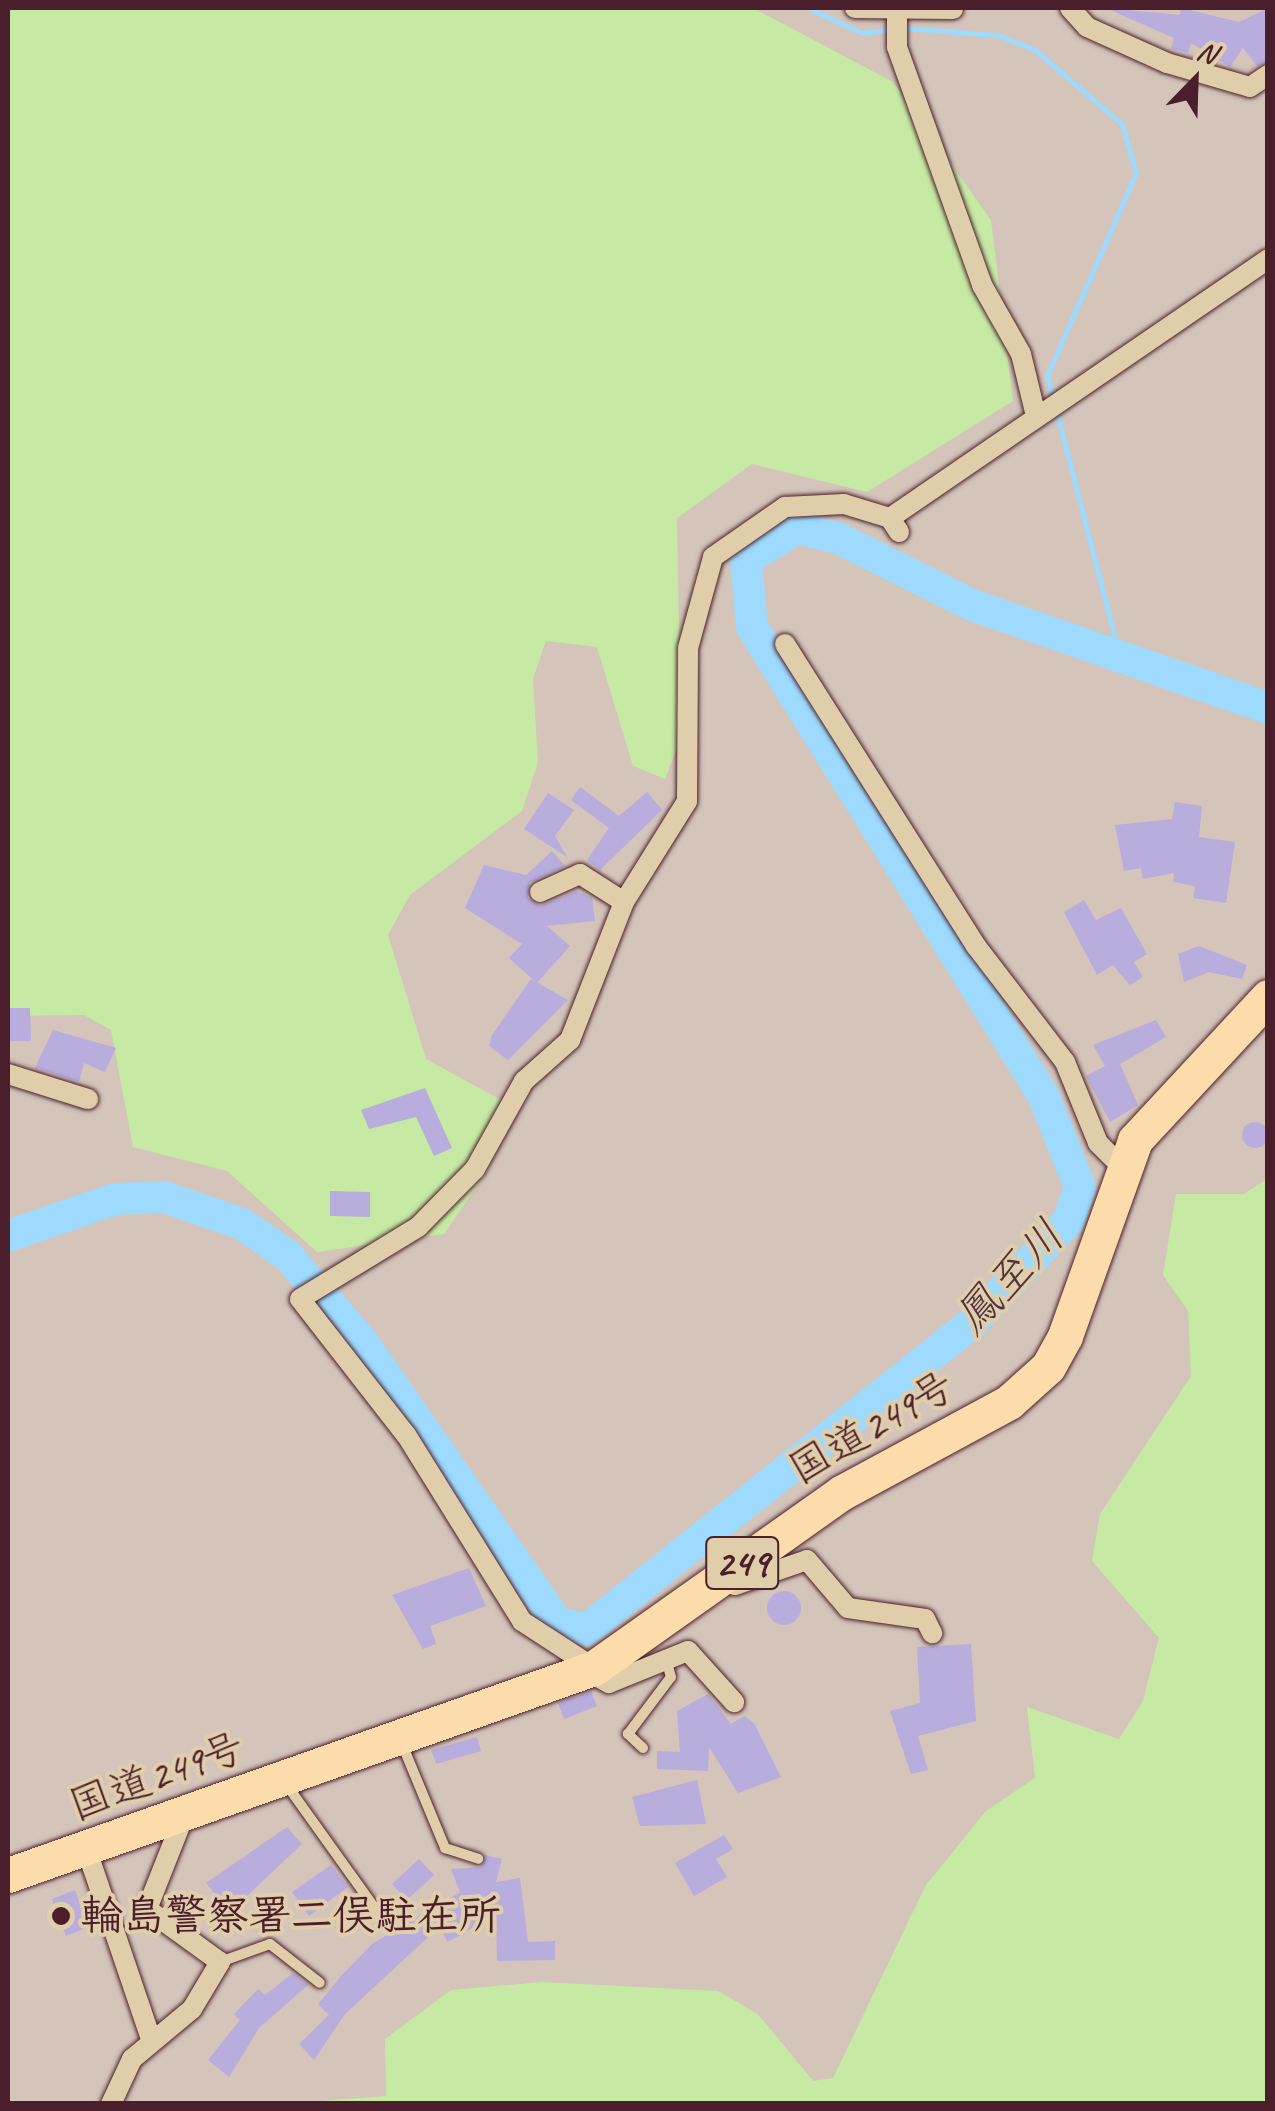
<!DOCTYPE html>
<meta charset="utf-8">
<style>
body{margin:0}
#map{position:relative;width:1275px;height:2111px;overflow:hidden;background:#d4c4ba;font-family:Caveat,"Klee One",sans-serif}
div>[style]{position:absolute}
.green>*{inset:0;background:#c6eaa4}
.stream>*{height:5px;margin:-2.5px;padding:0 2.5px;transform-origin:2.5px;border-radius:2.5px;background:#9ddafe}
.river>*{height:32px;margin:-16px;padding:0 16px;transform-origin:16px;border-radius:16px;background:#9ddafe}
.building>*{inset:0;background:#b8addd}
.round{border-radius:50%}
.roads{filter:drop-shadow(0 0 2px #4a1f2b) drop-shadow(0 0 2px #4a1f2b)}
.service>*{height:10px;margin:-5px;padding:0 5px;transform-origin:5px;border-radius:5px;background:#e0ceab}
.minor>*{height:20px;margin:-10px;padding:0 10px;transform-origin:10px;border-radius:10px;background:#e0ceab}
.trunk>*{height:35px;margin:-17.5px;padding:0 17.5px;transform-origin:17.5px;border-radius:17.5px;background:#fddcac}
.dots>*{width:28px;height:28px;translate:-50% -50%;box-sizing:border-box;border:5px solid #e0ceab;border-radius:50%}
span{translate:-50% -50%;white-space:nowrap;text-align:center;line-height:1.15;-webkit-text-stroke:8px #e0ceab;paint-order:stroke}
.shield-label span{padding:2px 8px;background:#e0ceab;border:2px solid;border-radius:8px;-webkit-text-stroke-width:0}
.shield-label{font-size:40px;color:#4a1f2b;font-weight:700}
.street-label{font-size:42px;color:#4a1f2b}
.poi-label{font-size:42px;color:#4a1f2b;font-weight:700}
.left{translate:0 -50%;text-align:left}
.water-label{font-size:45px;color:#523240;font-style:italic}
.frame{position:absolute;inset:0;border:10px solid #4a1f2b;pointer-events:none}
.north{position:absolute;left:1145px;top:30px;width:100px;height:100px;-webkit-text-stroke:8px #e0ceab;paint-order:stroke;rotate:23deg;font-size:28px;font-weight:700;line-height:40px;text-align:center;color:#4a1f2b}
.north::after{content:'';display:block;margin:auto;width:35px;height:45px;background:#4a1f2b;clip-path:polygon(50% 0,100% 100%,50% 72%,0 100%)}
</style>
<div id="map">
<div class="green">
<i style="clip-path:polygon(8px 8px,753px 8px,893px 82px,991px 220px,1013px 401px,867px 492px,752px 464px,677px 518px,681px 738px,665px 779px,633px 766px,597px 647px,546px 641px,533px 679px,538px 762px,522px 811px,410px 895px,388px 935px,426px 1059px,503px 1101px,490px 1167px,444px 1234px,317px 1252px,227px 1171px,133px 1147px,111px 1030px,84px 1015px,8px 1016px)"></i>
<i style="clip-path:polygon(1267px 1179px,1267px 2103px,292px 2103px,386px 2096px,385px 2039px,451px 1990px,542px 1982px,718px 1991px,758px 2014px,813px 2081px,833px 2078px,926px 1885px,986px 1811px,1035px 1778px,1027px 1707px,1119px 1739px,1143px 1701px,1159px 1638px,1092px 1561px,1100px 1514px,1191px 1376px,1188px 1311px,1163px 1275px,1176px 1194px,1244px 1194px)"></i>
</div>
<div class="stream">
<i style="left:808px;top:8px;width:60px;rotate:24.8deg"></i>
<i style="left:862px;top:33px;width:31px;rotate:-7deg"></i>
<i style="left:904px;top:28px;width:94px;rotate:4.3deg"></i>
<i style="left:998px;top:35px;width:40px;rotate:22deg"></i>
<i style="left:1035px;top:50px;width:114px;rotate:40.4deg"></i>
<i style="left:1122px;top:124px;width:51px;rotate:74.1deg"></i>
<i style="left:1136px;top:173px;width:222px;rotate:113.7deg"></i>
<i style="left:1047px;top:376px;width:23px;rotate:75deg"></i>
<i style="left:1057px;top:413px;width:253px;rotate:75.6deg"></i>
</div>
<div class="river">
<i style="left:8px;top:1236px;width:113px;rotate:-19.1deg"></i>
<i style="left:115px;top:1199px;width:49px;rotate:-2.3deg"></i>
<i style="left:164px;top:1197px;width:83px;rotate:19.1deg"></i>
<i style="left:242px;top:1224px;width:55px;rotate:34.6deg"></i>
<i style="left:287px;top:1255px;width:113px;rotate:49deg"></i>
<i style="left:361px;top:1340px;width:343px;rotate:55.2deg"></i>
<i style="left:557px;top:1622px;width:30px;rotate:15deg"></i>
<i style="left:586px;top:1630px;width:490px;rotate:-38.5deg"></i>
<i style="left:970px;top:1325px;width:144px;rotate:-46.7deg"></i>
<i style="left:1069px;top:1220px;width:35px;rotate:-72deg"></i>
<i style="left:1080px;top:1187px;width:99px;rotate:-111.9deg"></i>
<i style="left:1043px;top:1095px;width:551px;rotate:-121.87deg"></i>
<i style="left:752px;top:627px;width:67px;rotate:-95.1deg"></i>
<i style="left:746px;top:560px;width:60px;rotate:-32.1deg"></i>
<i style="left:797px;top:528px;width:42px;rotate:13.7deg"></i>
<i style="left:838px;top:538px;width:150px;rotate:26.6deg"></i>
<i style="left:972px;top:605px;width:313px;rotate:19.2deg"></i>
</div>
<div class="building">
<i style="clip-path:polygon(1106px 8px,1180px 15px,1181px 8px,1239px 22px,1268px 8px,1268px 61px,1257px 66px,1243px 48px,1230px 67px,1191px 43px,1188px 53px,1171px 49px,1174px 38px)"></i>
<i style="clip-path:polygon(580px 787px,619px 816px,647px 792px,662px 810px,600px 870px,587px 860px,609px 828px,571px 800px)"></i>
<i style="clip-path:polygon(548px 793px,574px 810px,555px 836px,567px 857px,524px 829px)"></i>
<i style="clip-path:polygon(1175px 802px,1202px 806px,1199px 837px,1235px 842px,1226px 903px,1193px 898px,1195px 886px,1173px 882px,1174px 873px,1143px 879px,1141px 868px,1124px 871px,1115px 825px,1172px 819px)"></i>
<i style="clip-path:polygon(552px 851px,565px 866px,530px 883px,528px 898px,540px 906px,576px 891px,592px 898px,595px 921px,547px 926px,570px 946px,537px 983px,509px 958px,522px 944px,465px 908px,484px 865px,526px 875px)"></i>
<i style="clip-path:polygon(1084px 900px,1096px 920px,1121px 908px,1147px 954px,1134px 962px,1143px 977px,1130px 985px,1113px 965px,1097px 975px,1064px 912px)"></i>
<i style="clip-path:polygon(1199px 946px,1247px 965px,1242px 979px,1209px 972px,1184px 982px,1178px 954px)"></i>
<i style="clip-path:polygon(531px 979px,568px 1000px,508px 1060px,489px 1046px,492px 1035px)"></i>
<i style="clip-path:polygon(8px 1008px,30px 1008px,31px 1041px,8px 1041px)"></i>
<i style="clip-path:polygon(1156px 1020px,1166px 1037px,1120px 1064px,1138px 1105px,1110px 1122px,1086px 1076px,1105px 1066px,1093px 1045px)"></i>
<i style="clip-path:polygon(53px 1030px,116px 1048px,105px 1072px,84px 1063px,79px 1082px,35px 1068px)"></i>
<i style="clip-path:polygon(425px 1088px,452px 1148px,434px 1156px,416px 1117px,369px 1129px,361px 1110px)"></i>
<i class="round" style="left:1242px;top:1122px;width:26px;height:26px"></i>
<i style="clip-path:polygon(330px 1191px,370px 1192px,370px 1217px,330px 1216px)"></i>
<i style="clip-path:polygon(469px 1568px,486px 1606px,430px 1626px,436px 1644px,423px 1649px,392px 1595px)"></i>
<i class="round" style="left:767px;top:1591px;width:34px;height:34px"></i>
<i style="clip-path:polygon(971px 1644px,976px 1721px,918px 1736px,928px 1770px,911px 1774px,890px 1711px,920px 1703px,917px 1647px)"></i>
<i style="clip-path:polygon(591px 1691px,597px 1706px,564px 1719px,558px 1703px)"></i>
<i style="clip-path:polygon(708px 1694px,731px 1724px,744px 1716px,754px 1723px,781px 1777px,738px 1793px,709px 1747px,708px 1771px,657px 1769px,657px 1751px,680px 1752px,677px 1711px)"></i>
<i style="clip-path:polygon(477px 1737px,481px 1751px,436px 1764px,431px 1750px)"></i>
<i style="clip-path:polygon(697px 1780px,706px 1824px,640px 1826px,632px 1797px)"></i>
<i style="clip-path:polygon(287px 1827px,302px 1844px,230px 1912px,206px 1883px)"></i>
<i style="clip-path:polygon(724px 1835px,733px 1849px,716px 1859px,727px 1877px,694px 1896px,675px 1863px)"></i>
<i style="clip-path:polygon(485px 1855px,502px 1859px,496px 1882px,520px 1878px,528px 1942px,555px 1941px,555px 1960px,497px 1961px,496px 1914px,448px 1942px,439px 1927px,345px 2014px,314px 2060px,299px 2044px,329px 2015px,318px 2004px,342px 1975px,372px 1944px,460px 1892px,451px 1869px,481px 1867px)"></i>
<i style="clip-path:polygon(419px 1859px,434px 1875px,407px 1900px,392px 1884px)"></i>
<i style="clip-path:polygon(331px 1865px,348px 1887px,309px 1916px,292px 1892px)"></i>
<i style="clip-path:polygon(75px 1890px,89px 1927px,66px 1936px,52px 1899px)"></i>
<i style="clip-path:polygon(293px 1973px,308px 1985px,259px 2028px,229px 2077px,208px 2060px,240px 2020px,234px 2014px,258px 1989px,265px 1995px)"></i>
</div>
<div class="roads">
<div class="service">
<i style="left:402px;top:1744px;width:113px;rotate:67.5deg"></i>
<i style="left:445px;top:1848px;width:35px;rotate:18deg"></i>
<i style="left:643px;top:1748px;width:21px;rotate:-137deg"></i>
<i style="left:628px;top:1734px;width:71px;rotate:-53deg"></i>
<i style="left:671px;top:1677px;width:18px;rotate:-106deg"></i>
<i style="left:286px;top:1784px;width:160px;rotate:54.4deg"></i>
<i style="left:220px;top:1962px;width:53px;rotate:-19.8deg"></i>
<i style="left:270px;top:1944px;width:63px;rotate:38deg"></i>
</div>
<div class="minor">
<i style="left:855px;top:8px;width:98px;rotate:0.6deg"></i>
<i style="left:1070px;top:8px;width:25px;rotate:48deg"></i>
<i style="left:1087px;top:27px;width:88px;rotate:24.2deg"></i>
<i style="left:1167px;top:63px;width:86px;rotate:16.1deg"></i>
<i style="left:1250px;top:87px;width:22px;rotate:-34deg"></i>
<i style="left:897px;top:9px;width:38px;rotate:90deg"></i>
<i style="left:897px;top:47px;width:253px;rotate:70.3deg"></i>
<i style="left:982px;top:285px;width:79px;rotate:60.5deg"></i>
<i style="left:1021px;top:354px;width:60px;rotate:76.4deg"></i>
<i style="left:899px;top:532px;width:17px;rotate:-123deg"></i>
<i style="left:890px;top:518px;width:458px;rotate:-34.4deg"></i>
<i style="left:785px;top:644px;width:357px;rotate:57.7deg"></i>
<i style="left:976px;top:946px;width:146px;rotate:52.5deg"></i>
<i style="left:1065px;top:1062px;width:87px;rotate:67.8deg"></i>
<i style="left:1098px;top:1143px;width:34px;rotate:45deg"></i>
<i style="left:540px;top:892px;width:44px;rotate:-24.2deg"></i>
<i style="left:580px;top:874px;width:52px;rotate:32.5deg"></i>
<i style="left:8px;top:1074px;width:84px;rotate:17.4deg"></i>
<i style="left:727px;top:1573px;width:14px;rotate:56deg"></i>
<i style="left:735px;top:1585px;width:76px;rotate:-19.1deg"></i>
<i style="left:807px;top:1560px;width:63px;rotate:49.5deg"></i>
<i style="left:848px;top:1608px;width:78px;rotate:8.1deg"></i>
<i style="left:925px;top:1619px;width:16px;rotate:63deg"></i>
<i style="left:594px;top:1668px;width:86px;rotate:-146.9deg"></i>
<i style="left:522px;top:1621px;width:219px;rotate:-121.9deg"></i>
<i style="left:406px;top:1435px;width:172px;rotate:-127.9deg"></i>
<i style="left:300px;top:1299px;width:138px;rotate:-31.4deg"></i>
<i style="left:418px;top:1227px;width:81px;rotate:-45.5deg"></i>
<i style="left:475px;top:1169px;width:101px;rotate:-60.9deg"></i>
<i style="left:524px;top:1081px;width:62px;rotate:-41.7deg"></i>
<i style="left:570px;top:1040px;width:148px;rotate:-68.6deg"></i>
<i style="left:624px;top:902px;width:119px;rotate:-58deg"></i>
<i style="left:687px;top:801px;width:153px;rotate:-89.6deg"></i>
<i style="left:688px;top:648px;width:94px;rotate:-74.6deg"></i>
<i style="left:713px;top:557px;width:88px;rotate:-34.8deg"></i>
<i style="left:785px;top:507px;width:59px;rotate:-2.9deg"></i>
<i style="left:844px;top:504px;width:48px;rotate:16.9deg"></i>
<i style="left:587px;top:1671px;width:25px;rotate:29deg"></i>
<i style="left:609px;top:1683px;width:85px;rotate:-22.1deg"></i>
<i style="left:688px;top:1651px;width:69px;rotate:48deg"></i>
<i style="left:87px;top:1851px;width:199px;rotate:71.2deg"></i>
<i style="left:111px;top:2104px;width:50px;rotate:-65deg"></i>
<i style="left:132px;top:2059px;width:78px;rotate:-39.8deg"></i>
<i style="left:192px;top:2009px;width:55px;rotate:-59.2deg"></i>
<i style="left:220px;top:1962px;width:90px;rotate:-144deg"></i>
<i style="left:147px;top:1909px;width:103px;rotate:-68.4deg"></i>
</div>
<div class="trunk">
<i style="left:8px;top:1875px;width:621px;rotate:-19.46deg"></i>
<i style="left:594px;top:1668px;width:303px;rotate:-35.3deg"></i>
<i style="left:841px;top:1493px;width:191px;rotate:-28.4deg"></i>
<i style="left:1009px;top:1402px;width:52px;rotate:-41.9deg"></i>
<i style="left:1048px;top:1367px;width:35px;rotate:-61deg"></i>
<i style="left:1065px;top:1336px;width:208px;rotate:-70.3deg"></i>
<i style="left:1135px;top:1140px;width:195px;rotate:-47.1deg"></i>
</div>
</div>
<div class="dots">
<i style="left:61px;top:1916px;background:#4a1f2b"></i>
</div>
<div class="shield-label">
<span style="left:742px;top:1563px">249</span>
</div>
<div class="street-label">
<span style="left:872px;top:1428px;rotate:-30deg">国道249号</span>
<span style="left:157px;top:1777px;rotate:-20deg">国道249号</span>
</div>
<div class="poi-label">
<span class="left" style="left:81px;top:1916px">輪島警察署二俣駐在所</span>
</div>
<div class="water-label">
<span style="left:1010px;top:1277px;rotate:-47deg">鳳至川</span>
</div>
<div class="frame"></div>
<div class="north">N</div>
</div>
